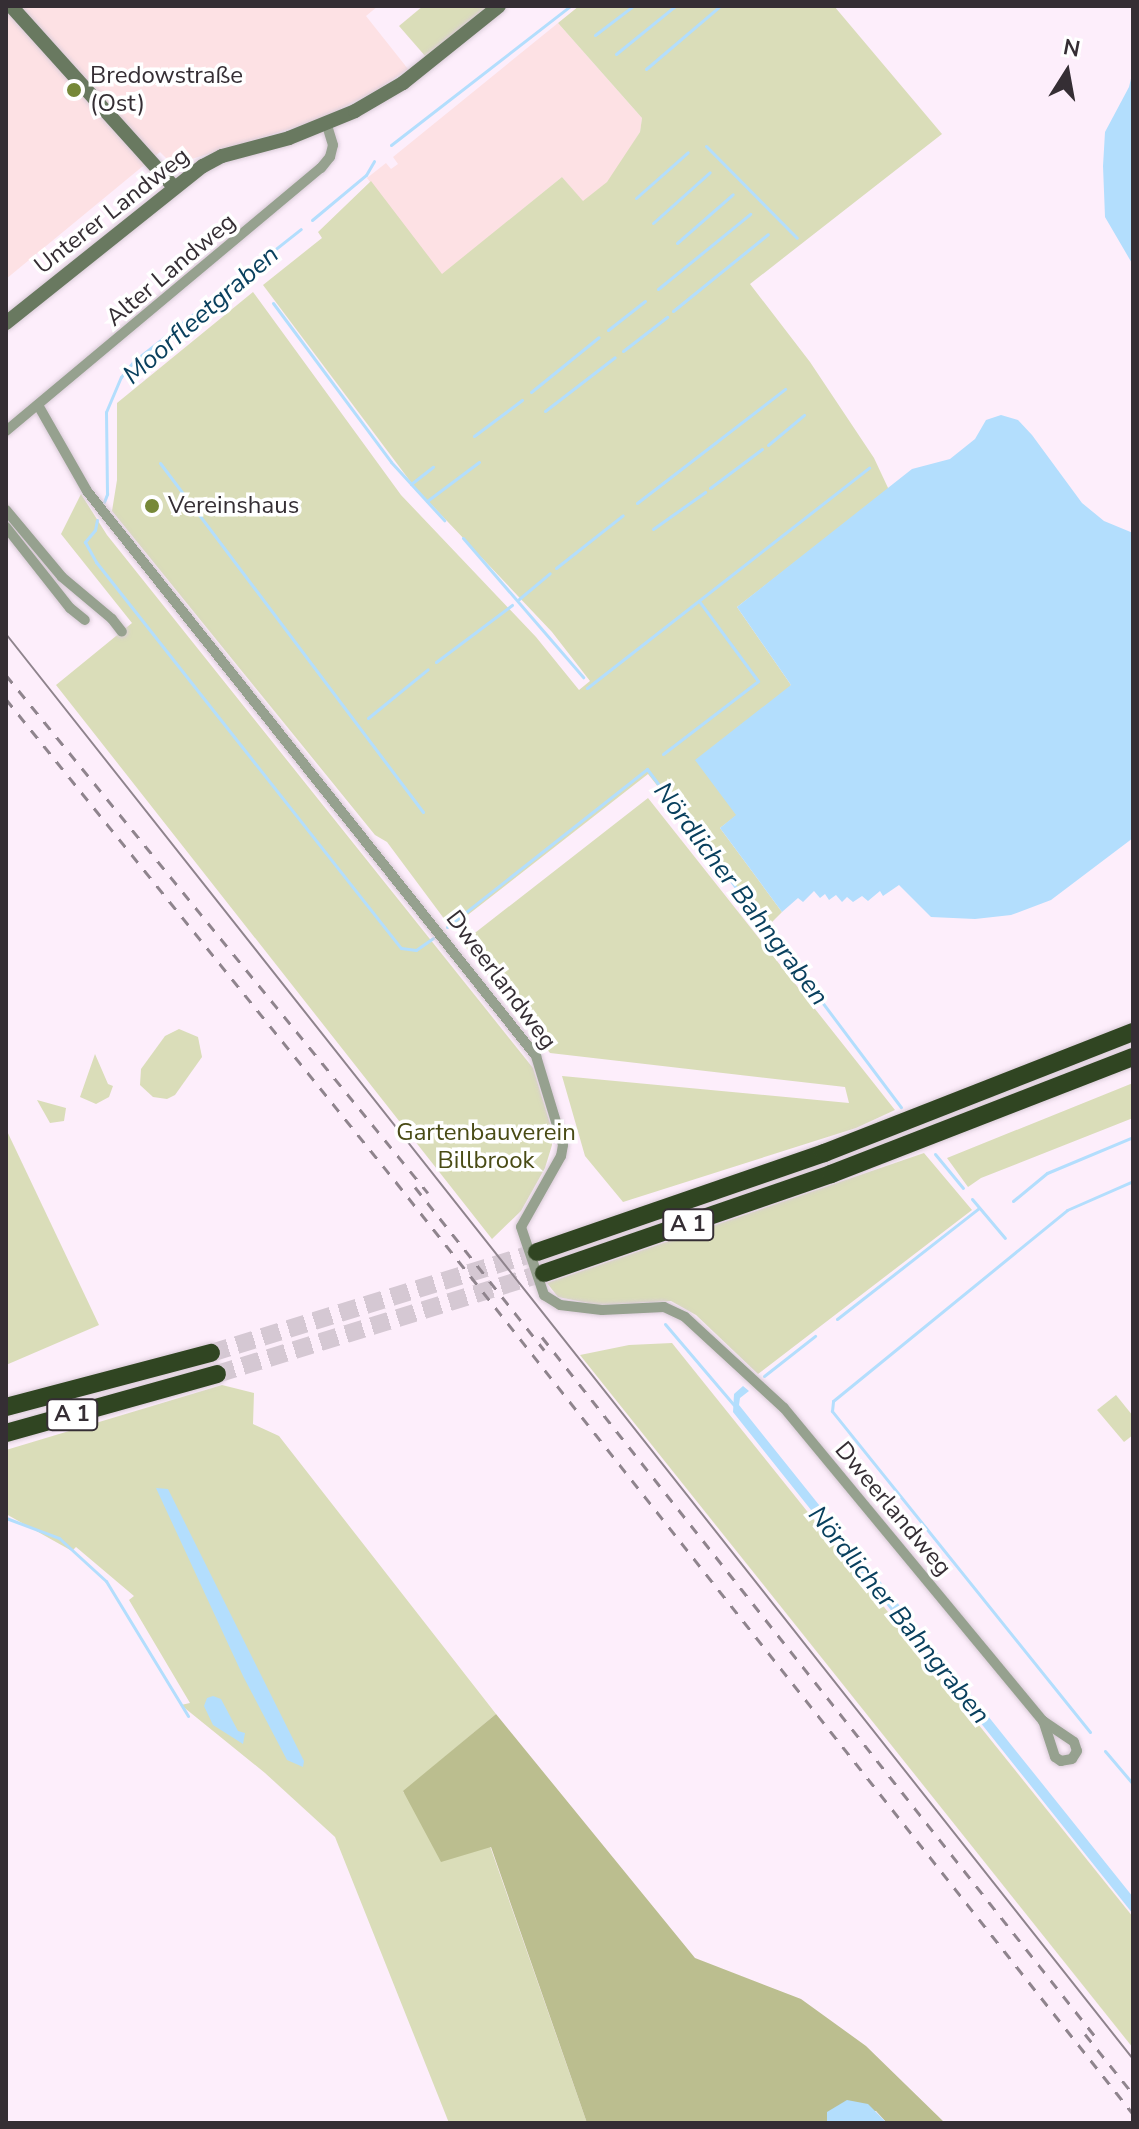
<!DOCTYPE html>
<meta charset="utf-8">
<style>
body{margin:0}
#map{position:relative;width:1139px;height:2129px;overflow:hidden;background:#fdeefb;font-family:"Nunito Sans",sans-serif}
div>[style]{position:absolute}
.industrial>*{inset:0;background:#fde1e4}
.green>*{inset:0;background:#daddb9}
.forest>*{inset:0;background:#bbbe8f}
.water>*{inset:0;background:#b3defd}
.stream>*{height:3px;margin:-1.5px;padding:0 1.5px;transform-origin:1.5px;border-radius:1.5px;background:#b3defd}
.highway-tunnel>*{height:18px;margin-top:-9px;transform-origin:0;background:repeating-linear-gradient(90deg,#d5c8d3 0 18px,transparent 0 27px)}
.roads{filter:drop-shadow(0 0 2px #d9cbd7) drop-shadow(0 0 2px #d9cbd7)}
.street>*{height:10px;margin:-5px;padding:0 5px;transform-origin:5px;border-radius:5px;background:#96a18f}
.secondary>*{height:14px;margin:-7px;padding:0 7px;transform-origin:7px;border-radius:7px;background:#697960}
.highway>*{height:18px;margin:-9px;padding:0 9px;transform-origin:9px;border-radius:9px;background:#304522}
.tram>*{height:2px;margin:-1px;padding:0 1px;transform-origin:1px;border-radius:1px;background:#8f848d}
.rail>*{height:3px;margin-top:-1.5px;transform-origin:0;background:repeating-linear-gradient(90deg,#8f848d 0 10px,transparent 0 20px)}
.dots>*{width:22px;height:22px;translate:-50% -50%;box-sizing:border-box;border:4px solid #fff;border-radius:50%}
span{translate:-50% -50%;white-space:nowrap;text-align:center;line-height:1.15;-webkit-text-stroke:7px #fff;paint-order:stroke}
.shield-label span{padding:2px 6px;background:#fff;border:2px solid;border-radius:6px;-webkit-text-stroke-width:0}
.shield-label{font-size:22px;color:#352e34;font-weight:700}
.poi-label{font-size:24px;color:#352e34}
.left{translate:0 -50%;text-align:left}
.street-label{font-size:24px;color:#352e34}
.park-label{font-size:24px;color:#494b15}
.water-label{font-size:26px;color:#09405e;font-style:italic}
.frame{position:absolute;inset:0;border:8px solid #352e34;pointer-events:none}
.north{position:absolute;left:1027px;top:32px;width:80px;height:80px;-webkit-text-stroke:6px #fff;paint-order:stroke;rotate:11deg;font-size:22px;font-weight:700;line-height:32px;text-align:center;color:#352e34}
.north::after{content:'';display:block;margin:auto;width:28px;height:36px;background:#352e34;clip-path:polygon(50% 0,100% 100%,50% 72%,0 100%)}
</style>
<div id="map">
<div class="industrial">
<i style="clip-path:polygon(6px 6px,378px 6px,366px 16px,408px 69px,375px 91px,318px 120px,182px 162px,168px 160px,160px 152px,6px 279px)"></i>
<i style="clip-path:polygon(558px 23px,642px 118px,640px 132px,611px 179px,583px 202px,562px 177px,442px 275px,367px 178px,386px 163px,391px 169px,398px 164px,393px 157px)"></i>
</div>
<div class="green">
<i style="clip-path:polygon(423px 6px,489px 6px,426px 57px,399px 26px)"></i>
<i style="clip-path:polygon(579px 6px,834px 6px,942px 134px,750px 284px,810px 362px,874px 458px,889px 490px,737px 607px,791px 685px,737px 815px,720px 828px,782px 912px,768px 926px,648px 774px,451px 928px,387px 842px,375px 835px,112px 511px,117px 480px,117px 403px,253px 292px,401px 495px,536px 637px,579px 690px,590px 681px,552px 632px,413px 485px,263px 285px,322px 238px,318px 232px,371px 181px,442px 274px,562px 177px,583px 201px,607px 182px,640px 132px,642px 118px,558px 23px)"></i>
<i style="clip-path:polygon(81px 494px,107px 535px,533px 1068px,552px 1130px,552px 1145px,545px 1168px,521px 1211px,492px 1239px,56px 685px,132px 623px,61px 534px)"></i>
<i style="clip-path:polygon(648px 798px,895px 1110px,856px 1128px,623px 1202px,585px 1156px,562px 1076px,849px 1103px,845px 1087px,550px 1053px,462px 943px)"></i>
<i style="clip-path:polygon(179px 1029px,198px 1037px,202px 1057px,175px 1095px,167px 1099px,153px 1097px,140px 1085px,141px 1069px,165px 1036px)"></i>
<i style="clip-path:polygon(95px 1054px,108px 1084px,113px 1086px,109px 1097px,96px 1104px,80px 1097px)"></i>
<i style="clip-path:polygon(1133px 1083px,1133px 1118px,981px 1178px,968px 1187px,947px 1158px)"></i>
<i style="clip-path:polygon(37px 1100px,66px 1108px,64px 1121px,50px 1123px)"></i>
<i style="clip-path:polygon(6px 1129px,99px 1325px,6px 1365px)"></i>
<i style="clip-path:polygon(924px 1153px,972px 1210px,758px 1374px,696px 1315px,671px 1301px,598px 1305px,558px 1297px,547px 1283px)"></i>
<i style="clip-path:polygon(672px 1343px,1133px 1917px,1133px 2048px,580px 1355px,629px 1345px)"></i>
<i style="clip-path:polygon(222px 1385px,254px 1393px,253px 1424px,279px 1436px,496px 1714px,403px 1792px,490px 1846px,587px 2123px,449px 2123px,335px 1837px,265px 1773px,181px 1705px,190px 1703px,129px 1600px,134px 1596px,76px 1547px,72px 1551px,6px 1514px,6px 1450px)"></i>
<i style="clip-path:polygon(1116px 1395px,1133px 1416px,1133px 1435px,1124px 1442px,1097px 1410px)"></i>
</div>
<div class="forest">
<i style="clip-path:polygon(496px 1714px,695px 1958px,801px 1999px,866px 2046px,945px 2123px,887px 2123px,876px 2111px,827px 2112px,827px 2123px,587px 2123px,491px 1847px,441px 1862px,403px 1791px)"></i>
</div>
<div class="water">
<i style="clip-path:polygon(1133px 70px,1133px 265px,1105px 217px,1103px 166px,1105px 132px,1129px 87px)"></i>
<i style="clip-path:polygon(1001px 415px,1018px 420px,1032px 435px,1082px 503px,1104px 521px,1133px 533px,1133px 838px,1051px 900px,1011px 915px,975px 919px,931px 917px,899px 885px,883px 896px,880px 891px,868px 901px,862px 896px,853px 902px,847px 897px,842px 902px,836px 895px,829px 900px,825px 894px,820px 898px,814px 891px,803px 902px,798px 898px,782px 912px,720px 828px,736px 815px,695px 760px,791px 685px,737px 607px,912px 469px,950px 459px,975px 439px,986px 420px)"></i>
<i style="clip-path:polygon(743px 1386px,749px 1391px,740px 1398px,739px 1405px,1133px 1897px,1133px 1914px,733px 1412px,734px 1394px)"></i>
<i style="clip-path:polygon(156px 1488px,168px 1489px,304px 1761px,303px 1767px,287px 1760px,243px 1676px)"></i>
<i style="clip-path:polygon(213px 1696px,221px 1699px,238px 1731px,245px 1733px,243px 1744px,213px 1725px,204px 1706px,207px 1698px)"></i>
<i style="clip-path:polygon(847px 2100px,868px 2104px,887px 2123px,827px 2123px,827px 2112px)"></i>
</div>
<div class="stream">
<i style="left:595px;top:35px;width:48px;rotate:-37.3deg"></i>
<i style="left:616px;top:54px;width:76px;rotate:-39.1deg"></i>
<i style="left:646px;top:69px;width:97px;rotate:-40.4deg"></i>
<i style="left:391px;top:145px;width:227px;rotate:-37.8deg"></i>
<i style="left:706px;top:146px;width:129px;rotate:45.3deg"></i>
<i style="left:636px;top:198px;width:69px;rotate:-41.5deg"></i>
<i style="left:312px;top:220px;width:70px;rotate:-39.8deg"></i>
<i style="left:366px;top:175px;width:16px;rotate:-60deg"></i>
<i style="left:653px;top:223px;width:76px;rotate:-41.8deg"></i>
<i style="left:677px;top:243px;width:74px;rotate:-41.2deg"></i>
<i style="left:658px;top:289px;width:119px;rotate:-39.2deg"></i>
<i style="left:273px;top:303px;width:198px;rotate:53.4deg"></i>
<i style="left:391px;top:462px;width:79px;rotate:47.6deg"></i>
<i style="left:673px;top:311px;width:122px;rotate:-39deg"></i>
<i style="left:608px;top:330px;width:47px;rotate:-38.1deg"></i>
<i style="left:623px;top:351px;width:56px;rotate:-37.7deg"></i>
<i style="left:531px;top:392px;width:87px;rotate:-39deg"></i>
<i style="left:545px;top:411px;width:88px;rotate:-37.6deg"></i>
<i style="left:474px;top:436px;width:60px;rotate:-36.9deg"></i>
<i style="left:768px;top:445px;width:47px;rotate:-39.8deg"></i>
<i style="left:160px;top:463px;width:437px;rotate:53deg"></i>
<i style="left:411px;top:484px;width:28px;rotate:-38deg"></i>
<i style="left:710px;top:488px;width:65px;rotate:-36.9deg"></i>
<i style="left:427px;top:501px;width:65px;rotate:-36.9deg"></i>
<i style="left:104px;top:502px;width:9px;rotate:-69deg"></i>
<i style="left:107px;top:494px;width:82px;rotate:-90.7deg"></i>
<i style="left:106px;top:412px;width:38px;rotate:-67deg"></i>
<i style="left:121px;top:377px;width:19px;rotate:-51deg"></i>
<i style="left:133px;top:362px;width:214px;rotate:-38.4deg"></i>
<i style="left:637px;top:503px;width:187px;rotate:-37.6deg"></i>
<i style="left:97px;top:520px;width:10px;rotate:101deg"></i>
<i style="left:95px;top:530px;width:16px;rotate:130deg"></i>
<i style="left:85px;top:542px;width:23px;rotate:61deg"></i>
<i style="left:96px;top:562px;width:492px;rotate:51.7deg"></i>
<i style="left:401px;top:948px;width:15px;rotate:8deg"></i>
<i style="left:416px;top:950px;width:21px;rotate:-35deg"></i>
<i style="left:653px;top:529px;width:64px;rotate:-35.4deg"></i>
<i style="left:463px;top:538px;width:184px;rotate:49.2deg"></i>
<i style="left:556px;top:568px;width:85px;rotate:-38.3deg"></i>
<i style="left:519px;top:599px;width:40px;rotate:-40deg"></i>
<i style="left:436px;top:662px;width:95px;rotate:-36.9deg"></i>
<i style="left:587px;top:688px;width:358px;rotate:-38deg"></i>
<i style="left:368px;top:718px;width:77px;rotate:-39.2deg"></i>
<i style="left:663px;top:754px;width:120px;rotate:-37.5deg"></i>
<i style="left:758px;top:681px;width:99px;rotate:-126.4deg"></i>
<i style="left:447px;top:927px;width:255px;rotate:-38.3deg"></i>
<i style="left:647px;top:769px;width:423px;rotate:53.1deg"></i>
<i style="left:935px;top:1154px;width:44px;rotate:50.5deg"></i>
<i style="left:972px;top:1199px;width:51px;rotate:49.8deg"></i>
<i style="left:1013px;top:1201px;width:44px;rotate:-39.5deg"></i>
<i style="left:1047px;top:1173px;width:93px;rotate:-22.7deg"></i>
<i style="left:837px;top:1319px;width:180px;rotate:-38deg"></i>
<i style="left:665px;top:1324px;width:106px;rotate:49.6deg"></i>
<i style="left:764px;top:1376px;width:65px;rotate:-38.1deg"></i>
<i style="left:6px;top:1518px;width:57px;rotate:20.7deg"></i>
<i style="left:59px;top:1538px;width:64px;rotate:42.5deg"></i>
<i style="left:106px;top:1581px;width:158px;rotate:58.7deg"></i>
<i style="left:1090px;top:1732px;width:412px;rotate:-128.8deg"></i>
<i style="left:832px;top:1411px;width:10px;rotate:-84deg"></i>
<i style="left:833px;top:1401px;width:302px;rotate:-39.2deg"></i>
<i style="left:1067px;top:1210px;width:72px;rotate:-23.7deg"></i>
<i style="left:1105px;top:1751px;width:43px;rotate:49.7deg"></i>
</div>
<div class="highway-tunnel">
<i style="left:211px;top:1353px;width:341px;rotate:-17.2deg"></i>
<i style="left:217px;top:1374px;width:342px;rotate:-17.2deg"></i>
</div>
<div class="roads">
<div class="street">
<i style="left:38px;top:405px;width:99px;rotate:60.3deg"></i>
<i style="left:87px;top:491px;width:722px;rotate:51.53deg"></i>
<i style="left:536px;top:1056px;width:93px;rotate:73.1deg"></i>
<i style="left:563px;top:1145px;width:11px;rotate:100deg"></i>
<i style="left:561px;top:1156px;width:81px;rotate:119.4deg"></i>
<i style="left:521px;top:1227px;width:72px;rotate:71.3deg"></i>
<i style="left:544px;top:1295px;width:19px;rotate:32deg"></i>
<i style="left:560px;top:1305px;width:42px;rotate:6.8deg"></i>
<i style="left:602px;top:1310px;width:62px;rotate:-2.8deg"></i>
<i style="left:664px;top:1307px;width:23px;rotate:25deg"></i>
<i style="left:685px;top:1317px;width:134px;rotate:42.6deg"></i>
<i style="left:784px;top:1408px;width:406px;rotate:50.4deg"></i>
<i style="left:1043px;top:1721px;width:37px;rotate:34deg"></i>
<i style="left:1074px;top:1742px;width:9px;rotate:72deg"></i>
<i style="left:1077px;top:1751px;width:9px;rotate:122deg"></i>
<i style="left:1072px;top:1759px;width:11px;rotate:170deg"></i>
<i style="left:1061px;top:1761px;width:7px;rotate:-146deg"></i>
<i style="left:1055px;top:1757px;width:38px;rotate:-108deg"></i>
<i style="left:6px;top:431px;width:410px;rotate:-39.9deg"></i>
<i style="left:321px;top:168px;width:14px;rotate:-51deg"></i>
<i style="left:330px;top:157px;width:12px;rotate:-76deg"></i>
<i style="left:333px;top:145px;width:21px;rotate:-107deg"></i>
<i style="left:6px;top:510px;width:87px;rotate:50.1deg"></i>
<i style="left:62px;top:577px;width:65px;rotate:40deg"></i>
<i style="left:112px;top:619px;width:16px;rotate:52deg"></i>
<i style="left:6px;top:527px;width:103px;rotate:51.7deg"></i>
<i style="left:70px;top:608px;width:19px;rotate:39deg"></i>
</div>
<div class="secondary">
<i style="left:11px;top:6px;width:244px;rotate:48deg"></i>
<i style="left:6px;top:323px;width:252px;rotate:-38.6deg"></i>
<i style="left:203px;top:166px;width:21px;rotate:-28deg"></i>
<i style="left:222px;top:156px;width:69px;rotate:-15deg"></i>
<i style="left:289px;top:138px;width:71px;rotate:-22.2deg"></i>
<i style="left:355px;top:111px;width:56px;rotate:-30.3deg"></i>
<i style="left:403px;top:83px;width:123px;rotate:-38.7deg"></i>
</div>
<div class="highway">
<i style="left:537px;top:1252px;width:304px;rotate:-19deg"></i>
<i style="left:824px;top:1153px;width:332px;rotate:-21.4deg"></i>
<i style="left:544px;top:1273px;width:304px;rotate:-19deg"></i>
<i style="left:831px;top:1174px;width:324px;rotate:-21.2deg"></i>
<i style="left:6px;top:1407px;width:212px;rotate:-14.8deg"></i>
<i style="left:6px;top:1433px;width:219px;rotate:-15.6deg"></i>
</div>
</div>
<div class="tram">
<i style="left:6px;top:634px;width:1817px;rotate:51.66deg"></i>
</div>
<div class="rail">
<i style="left:6px;top:675px;width:668px;rotate:50.83deg"></i>
<i style="left:6px;top:699px;width:621px;rotate:51.08deg"></i>
<i style="left:396px;top:1182px;width:1188px;rotate:51.66deg"></i>
<i style="left:415px;top:1187px;width:208px;rotate:51.6deg"></i>
<i style="left:542px;top:1337px;width:896px;rotate:51.66deg"></i>
<i style="left:1085px;top:2034px;width:77px;rotate:51.3deg"></i>
</div>
<div class="dots">
<i style="left:74px;top:90px;background:#768838"></i>
<i style="left:152px;top:506px;background:#768838"></i>
</div>
<div class="shield-label">
<span style="left:688px;top:1225px">A 1</span>
<span style="left:72px;top:1415px">A 1</span>
</div>
<div class="poi-label">
<span class="left" style="left:90px;top:90px">Bredowstraße<br>(Ost)</span>
<span class="left" style="left:168px;top:506px">Vereinshaus</span>
</div>
<div class="street-label">
<span style="left:112px;top:211px;rotate:-38deg">Unterer Landweg</span>
<span style="left:171px;top:270px;rotate:-40deg">Alter Landweg</span>
<span style="left:501px;top:980px;rotate:53deg">Dweerlandweg</span>
<span style="left:893px;top:1509px;rotate:50deg">Dweerlandweg</span>
</div>
<div class="park-label">
<span style="left:486px;top:1147px">Gartenbauverein<br>Billbrook</span>
</div>
<div class="water-label">
<span style="left:201px;top:315px;rotate:-41deg">Moorfleetgraben</span>
<span style="left:741px;top:894px;rotate:53deg">Nördlicher Bahngraben</span>
<span style="left:899px;top:1615px;rotate:51deg">Nördlicher Bahngraben</span>
</div>
<div class="frame"></div>
<div class="north">N</div>
</div>
